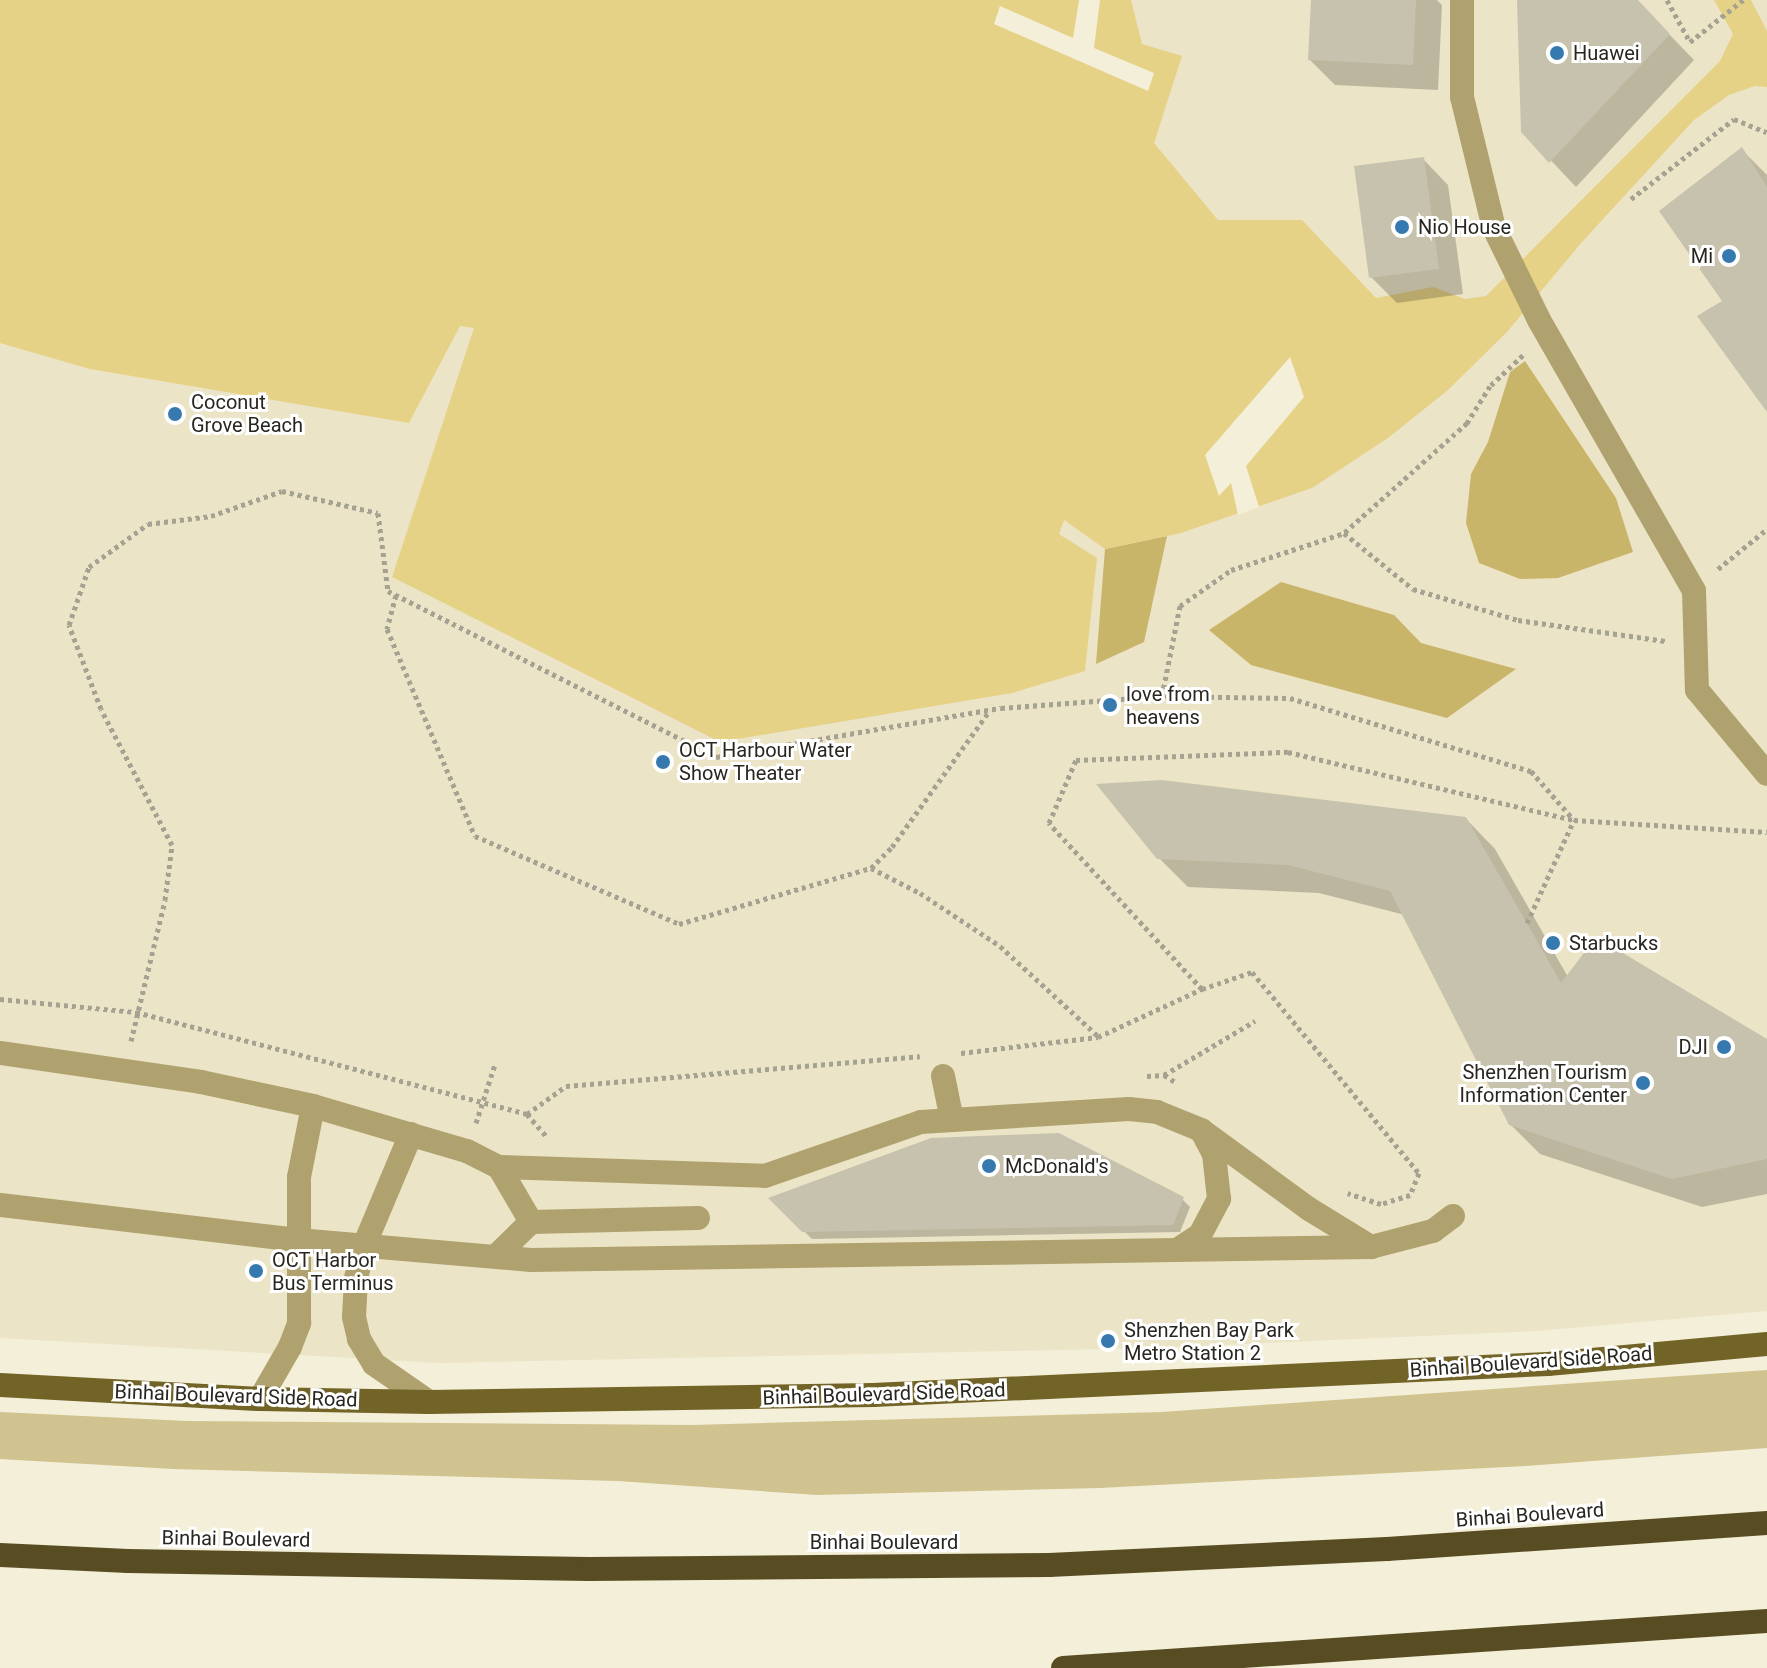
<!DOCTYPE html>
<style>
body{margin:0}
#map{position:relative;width:1767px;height:1668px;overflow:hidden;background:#f4efd9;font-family:Roboto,sans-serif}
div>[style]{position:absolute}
.built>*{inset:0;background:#ebe4c7}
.green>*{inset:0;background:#d0c38f}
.forest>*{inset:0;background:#c9b569}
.water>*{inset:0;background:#e6d286}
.pier>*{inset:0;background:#f4efd9}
.shadow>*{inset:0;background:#0003}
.building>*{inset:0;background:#c7c2ad}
.path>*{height:5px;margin-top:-2.5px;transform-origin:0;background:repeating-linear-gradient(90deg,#a5a291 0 4px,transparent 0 8px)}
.minor>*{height:24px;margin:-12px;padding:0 12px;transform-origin:12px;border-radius:12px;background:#b0a26e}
.major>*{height:24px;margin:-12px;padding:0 12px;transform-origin:12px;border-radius:12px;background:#726327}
.highway>*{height:24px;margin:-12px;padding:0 12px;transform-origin:12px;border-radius:12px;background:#584d22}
.dots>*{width:22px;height:22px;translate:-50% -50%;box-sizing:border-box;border:4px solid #fff;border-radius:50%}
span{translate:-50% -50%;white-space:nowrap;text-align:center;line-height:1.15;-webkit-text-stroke:6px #fff;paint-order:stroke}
.poi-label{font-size:20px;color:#28261e}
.left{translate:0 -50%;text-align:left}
.right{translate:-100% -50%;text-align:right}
.street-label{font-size:20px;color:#28261e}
</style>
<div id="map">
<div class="built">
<i style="clip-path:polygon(0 0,1767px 0,1767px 1311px,1536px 1331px,1155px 1348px,439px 1363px,0 1338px)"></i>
</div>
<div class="green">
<i style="clip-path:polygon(1767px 1370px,1767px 1448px,1526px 1466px,1100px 1488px,817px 1495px,618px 1481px,173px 1469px,0 1459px,0 1412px,187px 1421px,692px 1425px,1162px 1412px)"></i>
</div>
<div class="forest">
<i style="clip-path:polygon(1525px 361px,1616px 498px,1633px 552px,1558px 578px,1520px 579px,1479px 563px,1466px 523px,1471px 474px,1488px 442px,1510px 372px)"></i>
<i style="clip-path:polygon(1167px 536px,1144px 642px,1096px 664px,1105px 549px)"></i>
<i style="clip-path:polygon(1281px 582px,1394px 615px,1421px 643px,1516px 669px,1447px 718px,1251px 665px,1209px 630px)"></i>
</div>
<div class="water">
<i style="clip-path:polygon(0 0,1131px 0,1142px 44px,1182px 56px,1154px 143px,1218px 220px,1302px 220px,1376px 298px,1433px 287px,1465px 299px,1486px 296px,1720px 61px,1733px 34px,1714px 0,1751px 0,1767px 31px,1767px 87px,1755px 86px,1729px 95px,1694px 120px,1582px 242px,1507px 332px,1448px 390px,1388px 438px,1312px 488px,1181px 533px,1105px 549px,1064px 520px,1059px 534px,1097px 558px,1085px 671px,1012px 693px,720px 742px,392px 577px,474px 328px,460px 326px,409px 423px,90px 369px,0 343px)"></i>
</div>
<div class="pier">
<i style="clip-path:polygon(1079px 0,1100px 0,1094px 48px,1154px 73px,1148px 91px,994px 24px,1000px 6px,1073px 38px)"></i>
<i style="clip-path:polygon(1290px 357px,1304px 397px,1246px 466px,1259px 507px,1238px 515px,1231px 483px,1219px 496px,1205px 455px)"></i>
</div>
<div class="shadow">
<i style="clip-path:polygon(1313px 0,1437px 0,1442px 5px,1438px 90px,1335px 85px,1310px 60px)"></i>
<i style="clip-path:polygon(1519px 0,1636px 0,1694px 60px,1576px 187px,1523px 131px)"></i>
<i style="clip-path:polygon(1742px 150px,1767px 175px,1767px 408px,1725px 301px)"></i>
<i style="clip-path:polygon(1423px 159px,1448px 185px,1463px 294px,1397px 303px,1371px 277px)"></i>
<i style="clip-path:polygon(1466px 819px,1495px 849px,1568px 977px,1767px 1043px,1767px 1194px,1702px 1207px,1540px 1154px,1510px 1124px,1405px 915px,1319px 893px,1188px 887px,1158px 857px)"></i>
<i style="clip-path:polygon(1182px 1199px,1190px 1207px,1180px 1232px,812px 1239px,781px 1208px)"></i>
</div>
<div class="building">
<i style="clip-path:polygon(1311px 0,1416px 0,1413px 65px,1308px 60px)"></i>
<i style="clip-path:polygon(1517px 0,1638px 0,1670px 34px,1549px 163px,1521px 132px)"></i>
<i style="clip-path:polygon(1742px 147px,1767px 187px,1767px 412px,1697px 316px,1722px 301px,1659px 211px)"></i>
<i style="clip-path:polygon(1424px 157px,1439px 269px,1369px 278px,1354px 166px)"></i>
<i style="clip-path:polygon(1162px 780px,1466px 817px,1561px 983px,1596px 937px,1767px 1039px,1767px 1159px,1672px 1179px,1509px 1125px,1390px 891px,1288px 865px,1157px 859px,1096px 784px)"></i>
<i style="clip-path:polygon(1059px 1133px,1184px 1197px,1173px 1225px,802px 1232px,768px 1198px,931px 1138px)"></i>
</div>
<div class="path">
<i style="left:1667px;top:0;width:48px;rotate:61.3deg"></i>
<i style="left:1690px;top:42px;width:68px;rotate:-38.4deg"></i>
<i style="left:1631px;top:199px;width:130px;rotate:-37.8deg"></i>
<i style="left:1734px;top:119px;width:35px;rotate:22deg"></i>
<i style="left:1523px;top:355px;width:45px;rotate:136.8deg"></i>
<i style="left:1490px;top:386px;width:44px;rotate:121.9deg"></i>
<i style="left:1467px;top:423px;width:165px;rotate:138.2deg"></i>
<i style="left:1344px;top:533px;width:89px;rotate:39.1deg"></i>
<i style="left:1413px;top:589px;width:109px;rotate:16.4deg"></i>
<i style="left:1518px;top:620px;width:149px;rotate:8.1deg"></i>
<i style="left:1718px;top:569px;width:63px;rotate:-39.2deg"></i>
<i style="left:396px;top:595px;width:35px;rotate:105deg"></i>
<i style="left:387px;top:629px;width:225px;rotate:67deg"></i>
<i style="left:475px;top:836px;width:222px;rotate:23.3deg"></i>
<i style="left:679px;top:924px;width:200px;rotate:-16.3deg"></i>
<i style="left:871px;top:868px;width:30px;rotate:-45deg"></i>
<i style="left:892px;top:847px;width:168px;rotate:-54.4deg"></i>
<i style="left:1162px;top:696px;width:128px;rotate:0.9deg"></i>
<i style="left:1290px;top:698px;width:252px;rotate:16.9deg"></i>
<i style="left:1531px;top:771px;width:64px;rotate:48.8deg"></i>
<i style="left:871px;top:868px;width:55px;rotate:27deg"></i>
<i style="left:920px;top:893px;width:96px;rotate:33.5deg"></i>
<i style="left:1000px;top:946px;width:133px;rotate:42.6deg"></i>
<i style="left:1527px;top:923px;width:113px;rotate:-65.5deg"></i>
<i style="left:1202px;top:989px;width:53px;rotate:-18.8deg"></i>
<i style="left:1252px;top:972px;width:261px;rotate:50.3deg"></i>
<i style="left:1419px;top:1173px;width:24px;rotate:112deg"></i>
<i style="left:1410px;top:1195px;width:30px;rotate:163deg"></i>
<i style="left:1381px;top:1204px;width:35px;rotate:-162deg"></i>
<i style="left:0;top:999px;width:137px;rotate:5.5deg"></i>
<i style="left:136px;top:1012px;width:404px;rotate:14.6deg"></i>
<i style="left:527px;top:1114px;width:30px;rotate:49deg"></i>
<i style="left:131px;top:1041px;width:145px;rotate:-76.4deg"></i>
<i style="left:165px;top:900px;width:55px;rotate:-82.7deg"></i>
<i style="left:172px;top:845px;width:153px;rotate:-117.6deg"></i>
<i style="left:101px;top:709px;width:90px;rotate:-110.9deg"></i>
<i style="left:69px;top:625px;width:61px;rotate:-71deg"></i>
<i style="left:89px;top:567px;width:73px;rotate:-36.1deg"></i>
<i style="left:148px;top:524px;width:64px;rotate:-7.2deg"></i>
<i style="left:211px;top:516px;width:75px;rotate:-19.4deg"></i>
<i style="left:282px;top:491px;width:98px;rotate:12.9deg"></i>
<i style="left:378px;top:513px;width:79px;rotate:82.7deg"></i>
<i style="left:388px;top:591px;width:368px;rotate:26.8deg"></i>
<i style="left:716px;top:757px;width:289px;rotate:-9.8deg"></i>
<i style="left:1001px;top:708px;width:161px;rotate:-4.3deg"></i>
<i style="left:1162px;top:696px;width:92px;rotate:-78.7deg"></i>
<i style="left:1180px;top:606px;width:62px;rotate:-35.2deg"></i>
<i style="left:1231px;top:570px;width:119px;rotate:-18.1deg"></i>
<i style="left:961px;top:1053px;width:138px;rotate:-6.7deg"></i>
<i style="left:1098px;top:1037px;width:115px;rotate:-24.8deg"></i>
<i style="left:1202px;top:989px;width:226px;rotate:-132.7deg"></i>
<i style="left:1049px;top:823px;width:69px;rotate:-66.8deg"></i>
<i style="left:1076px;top:760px;width:212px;rotate:-2.2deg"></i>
<i style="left:1288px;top:752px;width:294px;rotate:13.4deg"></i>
<i style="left:1574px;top:820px;width:193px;rotate:3.6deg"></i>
<i style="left:1164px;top:1075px;width:106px;rotate:-30.7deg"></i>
<i style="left:1147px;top:1076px;width:17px;rotate:-3deg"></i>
<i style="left:1164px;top:1075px;width:13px;rotate:32deg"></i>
<i style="left:527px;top:1114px;width:48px;rotate:-35.7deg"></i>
<i style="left:566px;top:1086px;width:355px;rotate:-4.8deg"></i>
<i style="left:476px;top:1123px;width:62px;rotate:-72.1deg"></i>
</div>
<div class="minor">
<i style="left:1462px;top:0;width:97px;rotate:90deg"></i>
<i style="left:1462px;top:97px;width:135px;rotate:76.3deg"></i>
<i style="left:1494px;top:228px;width:102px;rotate:63.9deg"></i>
<i style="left:1539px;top:320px;width:312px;rotate:60.2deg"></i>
<i style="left:1694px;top:591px;width:99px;rotate:88.3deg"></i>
<i style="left:1697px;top:690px;width:109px;rotate:50.2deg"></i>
<i style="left:0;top:1053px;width:203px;rotate:8.2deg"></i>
<i style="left:201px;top:1082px;width:115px;rotate:12.1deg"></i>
<i style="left:313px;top:1106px;width:160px;rotate:16.3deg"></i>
<i style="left:467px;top:1151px;width:36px;rotate:27deg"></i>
<i style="left:499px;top:1167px;width:266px;rotate:1.9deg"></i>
<i style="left:765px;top:1176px;width:165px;rotate:-19.1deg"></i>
<i style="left:921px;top:1122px;width:208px;rotate:-3.6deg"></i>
<i style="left:1129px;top:1109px;width:28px;rotate:6deg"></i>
<i style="left:1157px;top:1112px;width:48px;rotate:22.2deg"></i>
<i style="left:1201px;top:1130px;width:134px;rotate:36.2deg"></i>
<i style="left:1309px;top:1209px;width:73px;rotate:31.5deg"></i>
<i style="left:1371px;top:1247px;width:840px;rotate:179.11deg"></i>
<i style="left:531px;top:1260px;width:234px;rotate:-175.1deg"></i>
<i style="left:298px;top:1240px;width:300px;rotate:-173.3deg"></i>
<i style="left:943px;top:1076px;width:45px;rotate:78.4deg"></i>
<i style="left:411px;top:1134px;width:121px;rotate:112.8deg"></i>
<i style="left:364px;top:1246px;width:34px;rotate:104deg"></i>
<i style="left:356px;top:1279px;width:38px;rotate:93deg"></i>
<i style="left:354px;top:1317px;width:23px;rotate:77deg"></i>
<i style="left:359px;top:1339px;width:29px;rotate:59deg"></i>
<i style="left:374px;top:1364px;width:67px;rotate:34.6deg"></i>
<i style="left:531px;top:1222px;width:167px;rotate:-1.4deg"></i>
<i style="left:1371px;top:1247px;width:64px;rotate:-14.5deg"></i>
<i style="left:1433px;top:1231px;width:25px;rotate:-37deg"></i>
<i style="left:1180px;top:1248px;width:24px;rotate:-33deg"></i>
<i style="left:1200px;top:1235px;width:41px;rotate:-62.2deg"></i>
<i style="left:1219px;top:1199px;width:45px;rotate:-96.3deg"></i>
<i style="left:1214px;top:1154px;width:24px;rotate:-118deg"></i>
<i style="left:496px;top:1256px;width:49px;rotate:-44.2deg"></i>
<i style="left:531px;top:1222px;width:64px;rotate:-120.2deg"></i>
<i style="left:260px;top:1399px;width:60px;rotate:-60deg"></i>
<i style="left:290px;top:1347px;width:26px;rotate:-69deg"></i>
<i style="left:299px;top:1323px;width:146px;rotate:-90deg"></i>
<i style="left:299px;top:1177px;width:72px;rotate:-78.8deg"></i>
</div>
<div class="major">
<i style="left:0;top:1385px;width:260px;rotate:3.1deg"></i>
<i style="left:260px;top:1399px;width:169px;rotate:1deg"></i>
<i style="left:429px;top:1402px;width:444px;rotate:-0.9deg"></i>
<i style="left:873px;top:1395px;width:676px;rotate:-2.63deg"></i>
<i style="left:1548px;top:1364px;width:220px;rotate:-5.2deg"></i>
</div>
<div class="highway">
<i style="left:0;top:1555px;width:128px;rotate:2.7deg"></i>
<i style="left:128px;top:1561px;width:461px;rotate:1deg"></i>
<i style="left:589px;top:1569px;width:460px;rotate:-0.5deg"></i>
<i style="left:1049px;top:1565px;width:338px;rotate:-2.7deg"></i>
<i style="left:1387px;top:1549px;width:381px;rotate:-3.9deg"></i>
<i style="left:1063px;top:1668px;width:706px;rotate:-3.82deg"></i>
</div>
<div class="dots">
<i style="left:1557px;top:53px;background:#3679af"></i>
<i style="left:1402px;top:227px;background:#3679af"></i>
<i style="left:1729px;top:256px;background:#3679af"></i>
<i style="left:175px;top:414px;background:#3679af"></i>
<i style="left:1110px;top:705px;background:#3679af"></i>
<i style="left:663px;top:762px;background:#3679af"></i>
<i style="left:1553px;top:943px;background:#3679af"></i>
<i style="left:1724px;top:1047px;background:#3679af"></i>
<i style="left:1643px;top:1083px;background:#3679af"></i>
<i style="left:989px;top:1166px;background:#3679af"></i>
<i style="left:256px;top:1271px;background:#3679af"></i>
<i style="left:1108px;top:1341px;background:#3679af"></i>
</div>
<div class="poi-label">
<span class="left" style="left:1573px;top:53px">Huawei</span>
<span class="left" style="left:1418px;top:227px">Nio House</span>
<span class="right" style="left:1713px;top:256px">Mi</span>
<span class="left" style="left:191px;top:414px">Coconut<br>Grove Beach</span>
<span class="left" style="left:1126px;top:706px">love from<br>heavens</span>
<span class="left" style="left:679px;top:762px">OCT Harbour Water<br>Show Theater</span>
<span class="left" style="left:1569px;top:943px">Starbucks</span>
<span class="right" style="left:1708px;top:1047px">DJI</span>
<span class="right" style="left:1627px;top:1084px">Shenzhen Tourism<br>Information Center</span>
<span class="left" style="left:1005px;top:1166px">McDonald's</span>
<span class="left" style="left:272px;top:1272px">OCT Harbor<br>Bus Terminus</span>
<span class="left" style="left:1124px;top:1342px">Shenzhen Bay Park<br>Metro Station 2</span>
</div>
<div class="street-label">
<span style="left:1531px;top:1362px;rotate:-4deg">Binhai Boulevard Side Road</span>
<span style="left:884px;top:1394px;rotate:-2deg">Binhai Boulevard Side Road</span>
<span style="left:236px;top:1396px;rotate:2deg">Binhai Boulevard Side Road</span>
<span style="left:1530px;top:1515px;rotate:-4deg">Binhai Boulevard</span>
<span style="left:236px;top:1539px;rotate:1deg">Binhai Boulevard</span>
<span style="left:884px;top:1542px">Binhai Boulevard</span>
</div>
</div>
